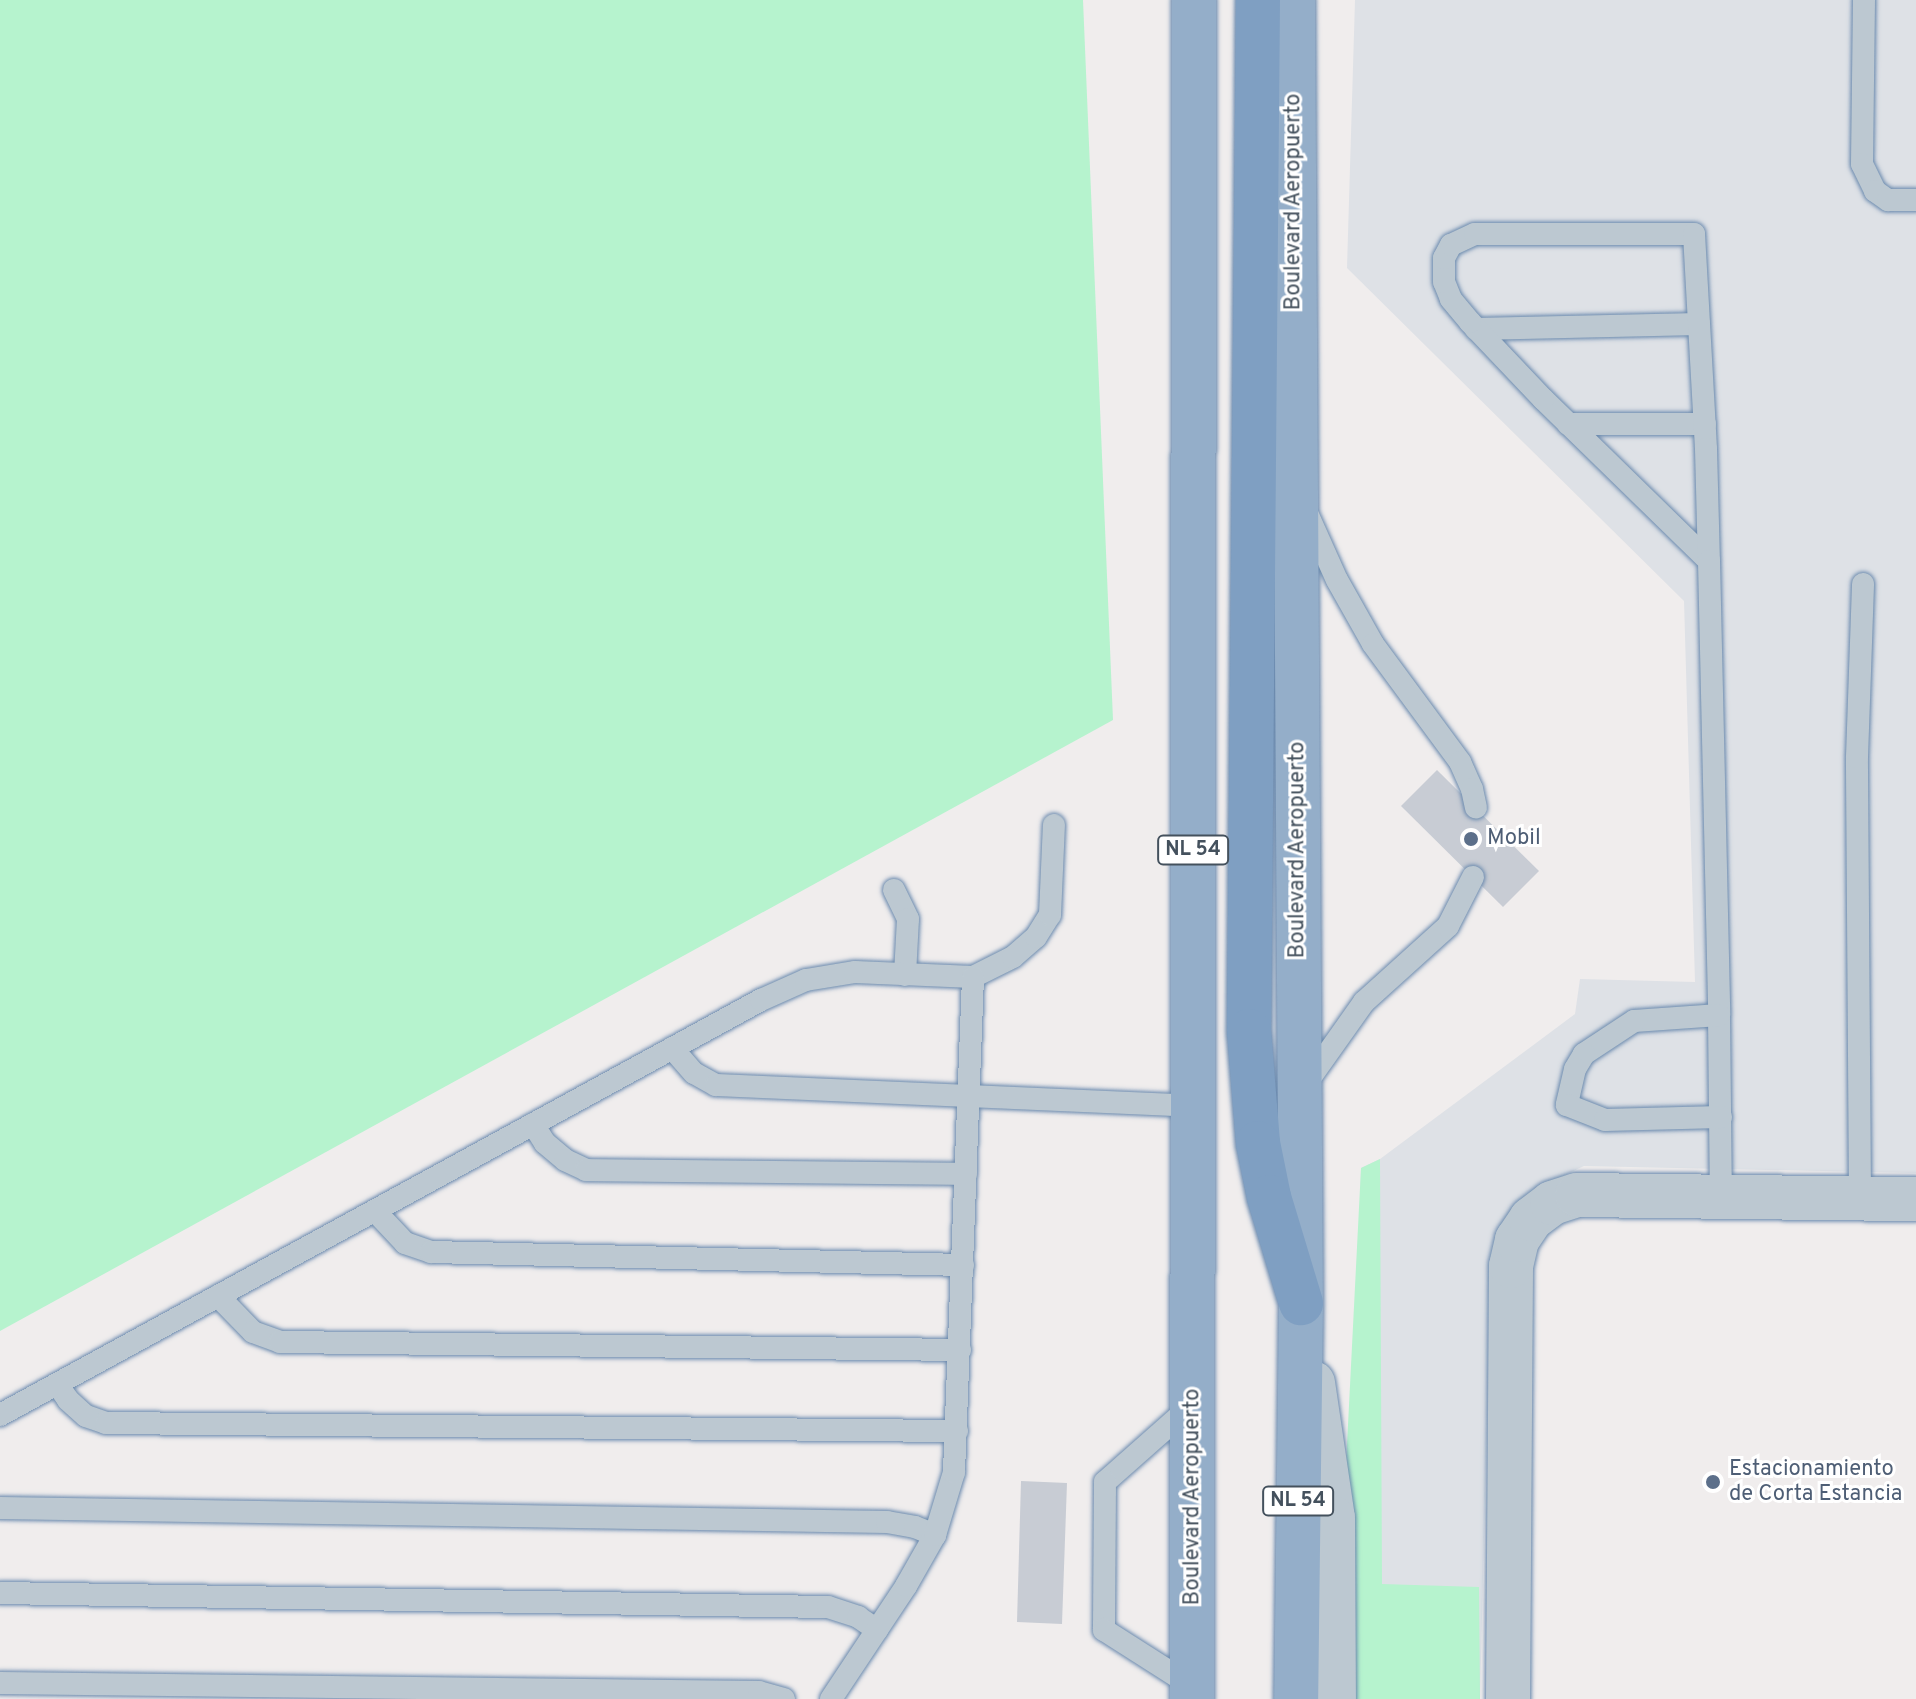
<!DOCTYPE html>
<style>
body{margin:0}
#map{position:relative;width:1916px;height:1699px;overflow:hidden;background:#f0eded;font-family:Overpass,sans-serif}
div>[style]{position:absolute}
.airport>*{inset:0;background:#dee1e6}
.green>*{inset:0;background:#b6f3ce}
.building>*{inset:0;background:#c8ccd4}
.roads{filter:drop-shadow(0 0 2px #6b8aae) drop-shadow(0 0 2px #6b8aae)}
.service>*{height:22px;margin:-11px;padding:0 11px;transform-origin:11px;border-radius:11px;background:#bcc8d1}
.minor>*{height:44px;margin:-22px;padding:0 22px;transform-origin:22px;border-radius:22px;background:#bcc8d1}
.trunk>*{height:44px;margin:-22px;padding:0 22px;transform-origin:22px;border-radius:22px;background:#94aec9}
.motorway>*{height:44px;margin:-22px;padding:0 22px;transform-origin:22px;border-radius:22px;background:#7f9fc2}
.dots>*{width:22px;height:22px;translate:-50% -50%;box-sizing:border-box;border:4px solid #fff;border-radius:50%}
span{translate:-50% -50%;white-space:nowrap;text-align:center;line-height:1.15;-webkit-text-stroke:6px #fff;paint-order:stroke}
.shield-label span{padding:2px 6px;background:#fff;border:2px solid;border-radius:6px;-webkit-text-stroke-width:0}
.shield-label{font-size:20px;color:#44515d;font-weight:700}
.street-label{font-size:22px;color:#44515d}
.service-label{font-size:22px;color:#4e5e75}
.left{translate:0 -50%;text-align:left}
</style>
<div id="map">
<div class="airport">
<i style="clip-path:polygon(1355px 0,1916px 0,1916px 1173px,1584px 1166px,1554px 1180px,1490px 1294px,1480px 1699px,1349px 1699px,1361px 1168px,1380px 1159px,1575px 1014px,1580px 979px,1695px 982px,1684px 601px,1347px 268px)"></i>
</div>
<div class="green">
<i style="clip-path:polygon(0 0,1083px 0,1113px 720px,0 1331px)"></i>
<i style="clip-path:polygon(1380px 1159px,1382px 1584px,1479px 1587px,1480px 1699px,1346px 1699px,1344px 1504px,1361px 1168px)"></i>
</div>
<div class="building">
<i style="clip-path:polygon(1437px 770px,1539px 871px,1503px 907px,1401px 806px)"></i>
<i style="clip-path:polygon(1021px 1481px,1067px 1483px,1062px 1624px,1017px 1622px)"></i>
</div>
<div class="roads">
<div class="service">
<i style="left:1864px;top:0;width:164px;rotate:90.7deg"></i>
<i style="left:1862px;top:164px;width:30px;rotate:64deg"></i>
<i style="left:1875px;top:191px;width:16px;rotate:35deg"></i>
<i style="left:1888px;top:200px;width:28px"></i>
<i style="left:1476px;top:329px;width:223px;rotate:-1.3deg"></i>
<i style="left:1568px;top:424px;width:137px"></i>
<i style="left:1307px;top:513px;width:73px;rotate:65.9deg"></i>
<i style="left:1337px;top:580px;width:73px;rotate:60.6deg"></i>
<i style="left:1373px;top:644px;width:147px;rotate:53.6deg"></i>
<i style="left:1460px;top:762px;width:30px;rotate:66deg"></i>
<i style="left:1472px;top:789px;width:19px;rotate:78deg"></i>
<i style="left:1709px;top:561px;width:232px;rotate:-135.7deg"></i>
<i style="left:1543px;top:399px;width:106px;rotate:-133.5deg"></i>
<i style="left:1470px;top:322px;width:30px;rotate:-130deg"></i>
<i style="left:1451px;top:299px;width:18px;rotate:-112deg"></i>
<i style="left:1444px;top:282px;width:24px;rotate:-90deg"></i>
<i style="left:1444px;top:258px;width:15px;rotate:-62deg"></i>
<i style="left:1451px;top:245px;width:26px;rotate:-25deg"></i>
<i style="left:1475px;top:234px;width:219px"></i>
<i style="left:1694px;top:234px;width:215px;rotate:86.8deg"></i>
<i style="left:1706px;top:449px;width:112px;rotate:88.5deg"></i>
<i style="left:1709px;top:561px;width:454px;rotate:88.7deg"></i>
<i style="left:1719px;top:1015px;width:181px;rotate:89.4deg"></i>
<i style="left:894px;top:890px;width:32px;rotate:64deg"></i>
<i style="left:908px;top:919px;width:56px;rotate:93.1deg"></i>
<i style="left:1719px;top:1015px;width:85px;rotate:176deg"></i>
<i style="left:1634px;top:1021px;width:60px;rotate:146.6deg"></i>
<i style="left:1584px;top:1054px;width:17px;rotate:121deg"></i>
<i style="left:1575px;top:1069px;width:37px;rotate:103deg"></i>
<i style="left:1567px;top:1105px;width:41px;rotate:21.5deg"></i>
<i style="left:1605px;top:1120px;width:116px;rotate:-1.5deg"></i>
<i style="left:672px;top:1048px;width:33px;rotate:49deg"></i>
<i style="left:694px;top:1073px;width:25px;rotate:29deg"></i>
<i style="left:716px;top:1085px;width:477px;rotate:2.5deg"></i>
<i style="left:1308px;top:1081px;width:97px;rotate:-54.7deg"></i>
<i style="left:1364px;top:1002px;width:113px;rotate:-42.1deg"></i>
<i style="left:1448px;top:926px;width:55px;rotate:-63deg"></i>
<i style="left:533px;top:1124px;width:22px;rotate:58deg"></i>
<i style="left:545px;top:1143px;width:26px;rotate:40deg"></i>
<i style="left:565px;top:1160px;width:23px;rotate:25deg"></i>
<i style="left:586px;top:1170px;width:380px;rotate:0.6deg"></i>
<i style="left:1860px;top:1199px;width:442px;rotate:-90.4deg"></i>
<i style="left:1857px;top:757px;width:173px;rotate:-88deg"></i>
<i style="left:375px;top:1211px;width:44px;rotate:46.8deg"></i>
<i style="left:405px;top:1243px;width:28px;rotate:19deg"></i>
<i style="left:431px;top:1252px;width:532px;rotate:1.4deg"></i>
<i style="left:218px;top:1296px;width:50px;rotate:45.8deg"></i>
<i style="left:253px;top:1332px;width:29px;rotate:20deg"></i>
<i style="left:280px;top:1342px;width:680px;rotate:0.67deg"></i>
<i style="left:57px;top:1384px;width:19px;rotate:55deg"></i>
<i style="left:68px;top:1400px;width:24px;rotate:42deg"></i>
<i style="left:86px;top:1416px;width:21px;rotate:19deg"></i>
<i style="left:106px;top:1423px;width:851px;rotate:0.54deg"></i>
<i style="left:1192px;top:1405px;width:116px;rotate:138.5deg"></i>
<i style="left:1105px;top:1482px;width:148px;rotate:90.4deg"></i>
<i style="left:1104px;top:1630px;width:104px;rotate:32.5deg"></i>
<i style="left:0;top:1415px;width:867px;rotate:-28.61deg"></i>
<i style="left:761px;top:1000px;width:49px;rotate:-24deg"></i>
<i style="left:806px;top:980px;width:50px;rotate:-9.3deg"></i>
<i style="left:855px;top:972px;width:118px;rotate:2.4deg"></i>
<i style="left:973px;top:977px;width:45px;rotate:-26.6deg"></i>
<i style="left:1013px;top:957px;width:30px;rotate:-41deg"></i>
<i style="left:1036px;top:937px;width:26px;rotate:-58deg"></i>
<i style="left:1050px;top:915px;width:90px;rotate:-87.5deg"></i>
<i style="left:0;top:1508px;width:887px;rotate:0.9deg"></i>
<i style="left:887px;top:1522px;width:28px;rotate:10deg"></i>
<i style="left:915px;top:1527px;width:22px;rotate:22deg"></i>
<i style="left:0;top:1593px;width:828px;rotate:0.97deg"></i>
<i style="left:828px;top:1607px;width:32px;rotate:18deg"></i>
<i style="left:858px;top:1617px;width:23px;rotate:34deg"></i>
<i style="left:0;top:1683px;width:759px;rotate:0.68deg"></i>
<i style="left:759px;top:1692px;width:26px;rotate:16deg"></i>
<i style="left:831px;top:1699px;width:136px;rotate:-56.4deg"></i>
<i style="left:906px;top:1586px;width:59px;rotate:-60.4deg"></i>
<i style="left:935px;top:1535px;width:66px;rotate:-73.2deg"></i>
<i style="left:954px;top:1472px;width:495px;rotate:-87.8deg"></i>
</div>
<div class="minor">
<i style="left:1313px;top:1383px;width:136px;rotate:81.6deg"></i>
<i style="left:1333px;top:1518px;width:181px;rotate:89.7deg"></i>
<i style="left:1508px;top:1699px;width:433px;rotate:-89.6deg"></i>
<i style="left:1511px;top:1266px;width:27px;rotate:-77deg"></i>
<i style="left:1517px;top:1240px;width:25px;rotate:-56deg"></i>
<i style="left:1531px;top:1219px;width:26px;rotate:-37deg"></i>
<i style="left:1552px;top:1203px;width:26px;rotate:-18deg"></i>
<i style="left:1577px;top:1195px;width:339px;rotate:0.7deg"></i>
</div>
<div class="trunk">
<i style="left:1293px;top:0;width:1303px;rotate:89.65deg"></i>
<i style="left:1301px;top:1303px;width:396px;rotate:90.7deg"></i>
<i style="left:1192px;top:1699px;width:1699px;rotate:-89.93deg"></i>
</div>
<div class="motorway">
<i style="left:1258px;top:0;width:1031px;rotate:90.5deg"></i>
<i style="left:1249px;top:1031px;width:112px;rotate:85.4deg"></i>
<i style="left:1258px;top:1143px;width:55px;rotate:78.5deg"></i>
<i style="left:1269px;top:1197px;width:111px;rotate:73.2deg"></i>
</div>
</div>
<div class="dots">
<i style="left:1471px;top:839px;background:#5c6f8a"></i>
<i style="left:1713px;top:1482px;background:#5c6f8a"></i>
</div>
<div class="shield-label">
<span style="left:1193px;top:850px">NL 54</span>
<span style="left:1298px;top:1501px">NL 54</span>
</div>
<div class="street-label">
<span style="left:1294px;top:202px;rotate:-90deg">Boulevard Aeropuerto</span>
<span style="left:1298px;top:850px;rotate:-90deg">Boulevard Aeropuerto</span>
<span style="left:1193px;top:1497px;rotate:-90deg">Boulevard Aeropuerto</span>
</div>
<div class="service-label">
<span class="left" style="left:1487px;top:839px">Mobil</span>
<span class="left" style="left:1729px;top:1482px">Estacionamiento<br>de Corta Estancia</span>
</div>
</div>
